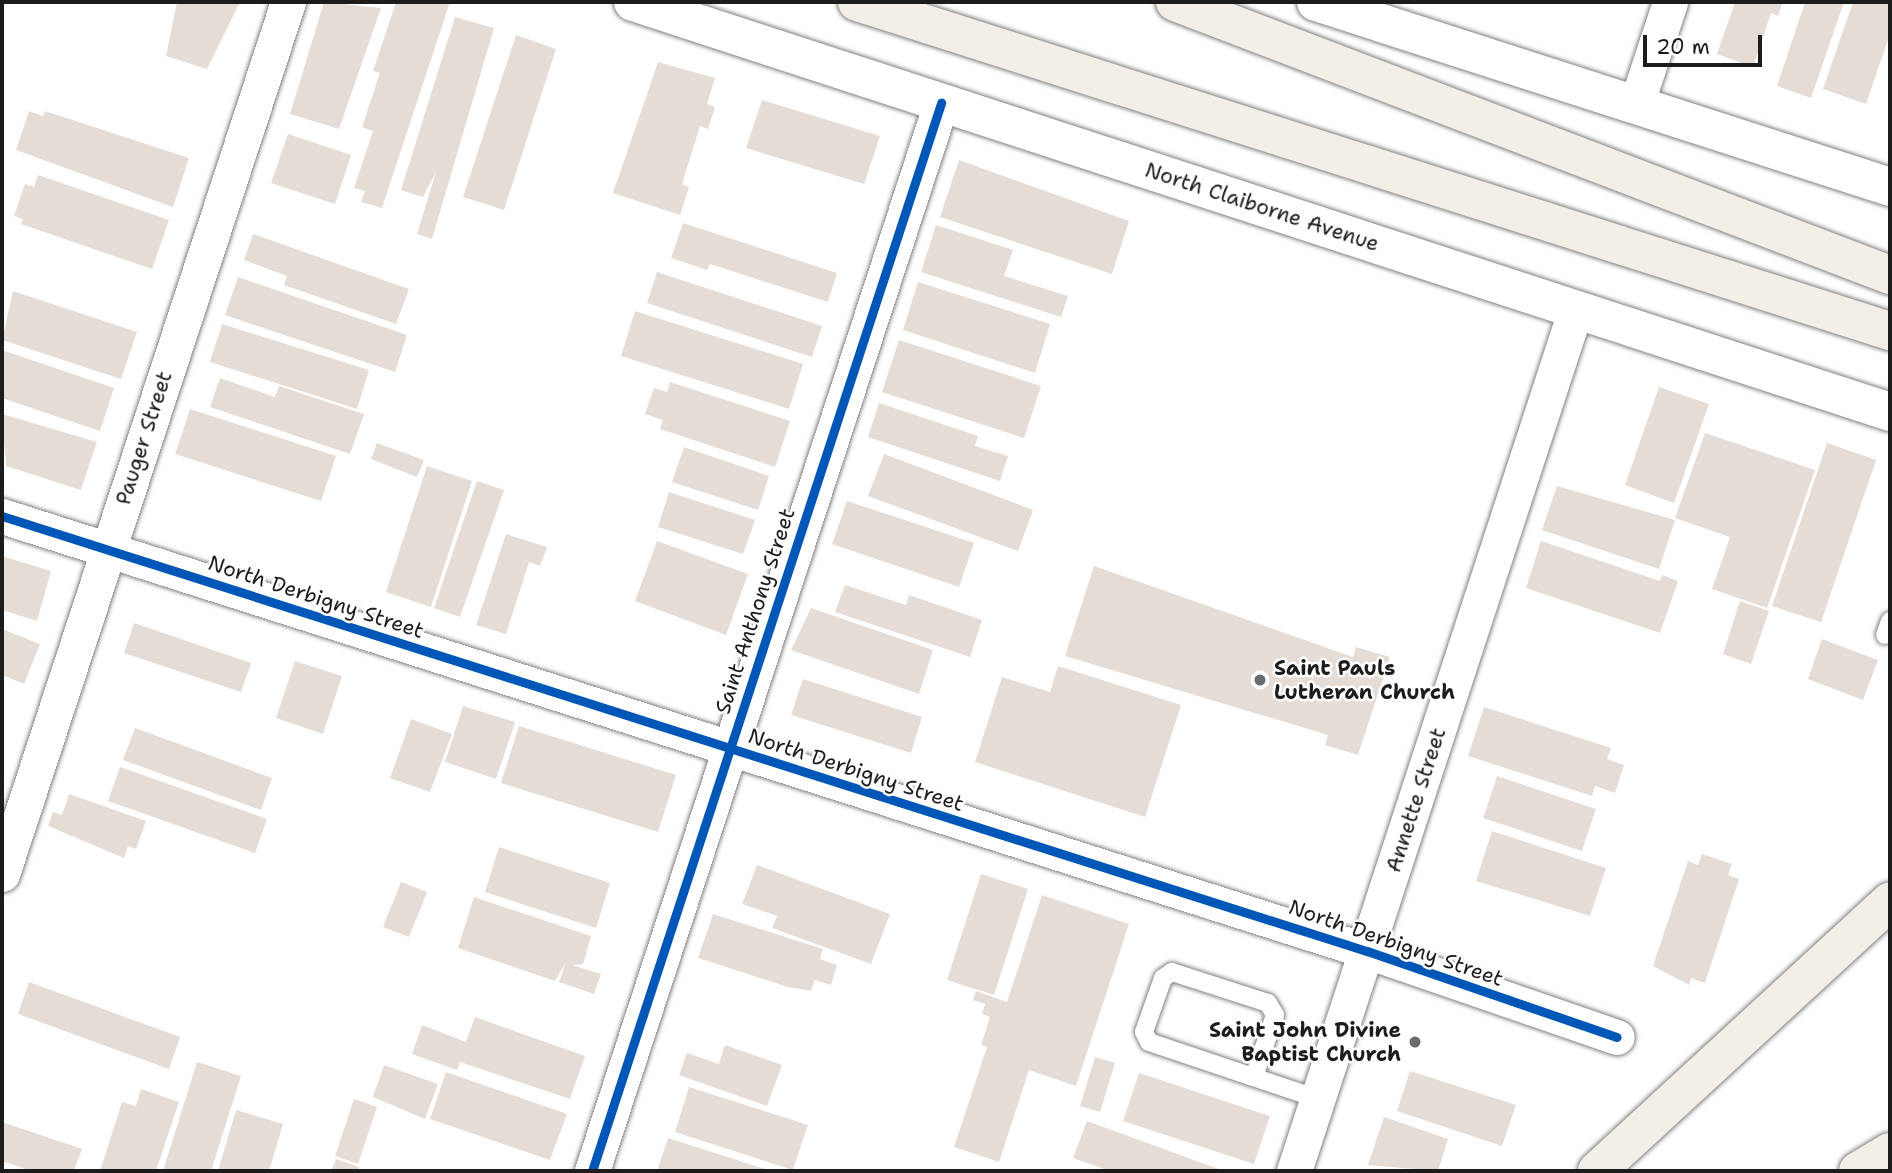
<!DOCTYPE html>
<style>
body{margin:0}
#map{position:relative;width:1892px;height:1173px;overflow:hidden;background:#fff;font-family:"Shantell Sans",sans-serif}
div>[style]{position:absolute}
.building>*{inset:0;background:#e5dcd5}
.roads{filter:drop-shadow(0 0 2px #828282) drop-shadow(0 0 2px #828282)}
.lane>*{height:18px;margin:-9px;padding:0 9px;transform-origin:9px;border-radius:9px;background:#fff}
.street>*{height:35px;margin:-17.5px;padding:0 17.5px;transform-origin:17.5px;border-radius:17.5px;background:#fff}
.secondary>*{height:38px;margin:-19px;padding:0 19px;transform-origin:19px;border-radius:19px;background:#fff}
.highway>*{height:38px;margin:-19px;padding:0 19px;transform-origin:19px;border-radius:19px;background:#f3efe7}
.cycleway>*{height:9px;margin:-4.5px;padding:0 4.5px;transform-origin:4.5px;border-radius:4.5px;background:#0057b8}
.dots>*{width:19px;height:19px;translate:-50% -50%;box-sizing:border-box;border:4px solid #fff;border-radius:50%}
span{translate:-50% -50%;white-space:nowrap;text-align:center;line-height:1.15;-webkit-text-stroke:5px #fff;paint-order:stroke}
.street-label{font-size:21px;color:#1c1c1c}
.poi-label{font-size:21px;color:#1c1c1c;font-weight:700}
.left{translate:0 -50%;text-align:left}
.right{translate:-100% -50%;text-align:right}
.frame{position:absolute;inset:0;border:4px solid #1c1c1c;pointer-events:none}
.scale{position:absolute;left:1643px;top:35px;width:119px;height:32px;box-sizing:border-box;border:4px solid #1c1c1c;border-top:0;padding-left:9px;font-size:21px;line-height:24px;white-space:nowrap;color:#1c1c1c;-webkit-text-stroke:5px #fff;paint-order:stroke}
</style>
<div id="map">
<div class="building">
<i style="clip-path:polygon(177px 2px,240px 2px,207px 69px,166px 56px)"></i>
<i style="clip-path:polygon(324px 2px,381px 8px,339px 129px,290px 114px)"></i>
<i style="clip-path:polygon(396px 2px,450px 2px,382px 208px,361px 202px,365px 191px,354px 188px,373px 131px,362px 127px,380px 73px,373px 71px)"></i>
<i style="clip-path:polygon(1735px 2px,1783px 2px,1778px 16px,1771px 13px,1753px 67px,1717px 54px)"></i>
<i style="clip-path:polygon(1805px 2px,1844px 2px,1811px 98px,1777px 86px)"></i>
<i style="clip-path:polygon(1853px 2px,1890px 2px,1890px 34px,1866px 104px,1823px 89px)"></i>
<i style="clip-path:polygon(455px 17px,494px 28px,432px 239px,417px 234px,436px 172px,423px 197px,401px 190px)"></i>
<i style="clip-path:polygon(516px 35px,556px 49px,504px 210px,463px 197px)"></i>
<i style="clip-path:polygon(658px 62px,715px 78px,707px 104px,715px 107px,708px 129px,700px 126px,682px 184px,689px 187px,680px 215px,613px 193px)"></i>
<i style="clip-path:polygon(762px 100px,880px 136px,864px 184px,746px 148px)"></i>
<i style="clip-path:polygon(29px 111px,43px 116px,45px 111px,189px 158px,173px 207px,16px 150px)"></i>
<i style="clip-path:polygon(288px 134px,351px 155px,335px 204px,271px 183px)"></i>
<i style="clip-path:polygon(959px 160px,1129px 221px,1112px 274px,940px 217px)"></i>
<i style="clip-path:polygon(38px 175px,169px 220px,152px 269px,21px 224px,23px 219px,14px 216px,25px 184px,34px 187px)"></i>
<i style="clip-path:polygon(683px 223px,837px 273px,828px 302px,710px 264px,707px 270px,671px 258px)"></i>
<i style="clip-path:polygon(936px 225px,1013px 250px,1004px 276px,1068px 296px,1061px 317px,921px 272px)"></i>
<i style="clip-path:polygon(253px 234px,409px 289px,396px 324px,284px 285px,287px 276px,244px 260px)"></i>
<i style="clip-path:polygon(657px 272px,822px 326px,812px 357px,647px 303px)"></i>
<i style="clip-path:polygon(238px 277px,407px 335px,395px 372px,225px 315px)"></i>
<i style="clip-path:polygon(918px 282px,1050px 324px,1035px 373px,903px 330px)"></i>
<i style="clip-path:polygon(13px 291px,137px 332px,121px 379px,2px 340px)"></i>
<i style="clip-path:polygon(635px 311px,803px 364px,789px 409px,621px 356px)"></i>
<i style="clip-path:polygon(222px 324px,369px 370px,357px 409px,210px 362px)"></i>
<i style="clip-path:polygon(899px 340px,1041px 386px,1024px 438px,882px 392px)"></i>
<i style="clip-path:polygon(2px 350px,114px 388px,100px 431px,2px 398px)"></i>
<i style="clip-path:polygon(220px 378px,275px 397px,279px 386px,364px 414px,350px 454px,210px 407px)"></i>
<i style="clip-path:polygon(670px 382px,790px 421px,775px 467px,660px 429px,663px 420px,645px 414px,654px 388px,667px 392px)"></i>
<i style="clip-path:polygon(1659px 387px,1709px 404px,1674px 503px,1625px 485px)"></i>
<i style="clip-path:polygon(879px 403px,978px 436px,975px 446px,1008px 456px,1000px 481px,868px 437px)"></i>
<i style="clip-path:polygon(190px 409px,336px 456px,321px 501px,175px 454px)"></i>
<i style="clip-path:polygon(2px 414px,97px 442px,81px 490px,6px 466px)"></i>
<i style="clip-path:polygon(1705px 433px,1815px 470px,1767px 608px,1712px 589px,1730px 537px,1675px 518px)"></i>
<i style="clip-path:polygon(377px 443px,424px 460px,417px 477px,371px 459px)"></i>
<i style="clip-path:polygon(1827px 443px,1876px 460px,1821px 622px,1772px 606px)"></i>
<i style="clip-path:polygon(684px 447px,769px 476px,758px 510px,672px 482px)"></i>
<i style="clip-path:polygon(884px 454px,1033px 510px,1018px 551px,868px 496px)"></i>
<i style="clip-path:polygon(427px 466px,472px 481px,431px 607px,386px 592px)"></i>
<i style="clip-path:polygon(477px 481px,504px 490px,460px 617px,434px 608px)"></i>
<i style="clip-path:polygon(1557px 486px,1675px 520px,1659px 569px,1542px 530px)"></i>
<i style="clip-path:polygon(669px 492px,755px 520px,743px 554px,658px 527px)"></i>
<i style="clip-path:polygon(847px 501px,974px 543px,959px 587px,832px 544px)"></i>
<i style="clip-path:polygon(506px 534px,547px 547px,540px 566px,529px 562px,506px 634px,476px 625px)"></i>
<i style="clip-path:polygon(657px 541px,748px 574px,726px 635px,635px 601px)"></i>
<i style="clip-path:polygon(1541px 541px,1660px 581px,1662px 575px,1678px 581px,1660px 633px,1526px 588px)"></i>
<i style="clip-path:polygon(2px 556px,51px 571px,37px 621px,2px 610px)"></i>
<i style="clip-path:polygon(1094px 566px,1353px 657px,1356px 647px,1390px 657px,1358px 755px,1325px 745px,1328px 735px,1065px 656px)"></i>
<i style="clip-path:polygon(845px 585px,906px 605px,909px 595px,982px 620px,970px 657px,835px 612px)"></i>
<i style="clip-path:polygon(1740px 601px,1769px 611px,1751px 664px,1723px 654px)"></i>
<i style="clip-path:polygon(811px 608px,933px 650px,919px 694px,791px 650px)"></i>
<i style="clip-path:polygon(134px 623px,251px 663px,241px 692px,124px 653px)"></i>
<i style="clip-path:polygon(2px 629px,40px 644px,24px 684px,2px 675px)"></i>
<i style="clip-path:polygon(1822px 639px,1878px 660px,1863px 700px,1808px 679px)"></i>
<i style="clip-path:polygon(295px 661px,342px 676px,323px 734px,276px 718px)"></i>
<i style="clip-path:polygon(1058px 666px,1181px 705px,1145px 817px,975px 762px,1002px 677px,1050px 692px)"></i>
<i style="clip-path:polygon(803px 679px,922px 717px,911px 753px,791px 715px)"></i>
<i style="clip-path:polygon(463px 706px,515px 722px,496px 779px,445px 762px)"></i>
<i style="clip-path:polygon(1484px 707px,1611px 748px,1607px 759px,1624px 765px,1615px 793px,1595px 786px,1592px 796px,1468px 756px)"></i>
<i style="clip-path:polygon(411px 719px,452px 734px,430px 792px,390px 778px)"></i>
<i style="clip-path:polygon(519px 726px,676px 775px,658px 832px,501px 783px)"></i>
<i style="clip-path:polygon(135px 728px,272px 778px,261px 810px,123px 760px)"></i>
<i style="clip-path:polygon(120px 767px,267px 819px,255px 853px,108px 801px)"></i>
<i style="clip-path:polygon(1497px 776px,1596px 809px,1582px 851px,1483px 818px)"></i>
<i style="clip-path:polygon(69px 794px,146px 821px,136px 849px,128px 846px,124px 858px,48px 826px,53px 812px,62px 815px)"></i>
<i style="clip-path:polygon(1492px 831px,1606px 868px,1590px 916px,1476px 881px)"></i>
<i style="clip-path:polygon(499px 847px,610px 883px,596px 928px,485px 892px)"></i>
<i style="clip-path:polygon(1702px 854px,1732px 864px,1728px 875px,1739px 879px,1705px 983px,1691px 978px,1689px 985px,1653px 966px,1688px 861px,1698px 865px)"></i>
<i style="clip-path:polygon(757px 865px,890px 914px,871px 964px,772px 928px,777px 916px,742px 904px)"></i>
<i style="clip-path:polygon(981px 874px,1028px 889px,994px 995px,947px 980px)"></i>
<i style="clip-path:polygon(401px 882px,427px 892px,409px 937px,383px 927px)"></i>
<i style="clip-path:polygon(1042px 895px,1129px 924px,1076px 1086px,1029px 1070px,999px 1162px,954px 1147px,987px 1047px,981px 1045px,990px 1017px,982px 1014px,985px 1004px,973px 1000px,976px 991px,1007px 1002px)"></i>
<i style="clip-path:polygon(474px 897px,591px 936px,583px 964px,572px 965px,601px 974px,594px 994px,559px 982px,566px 962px,555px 981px,458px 948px)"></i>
<i style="clip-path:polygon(713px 914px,823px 949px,820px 959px,837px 965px,831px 985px,815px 980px,811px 991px,788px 987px,698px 958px)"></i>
<i style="clip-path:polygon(29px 982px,180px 1037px,169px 1069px,18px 1014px)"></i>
<i style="clip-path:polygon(475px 1017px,585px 1056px,570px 1099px,460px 1062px,457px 1070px,412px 1054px,422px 1025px,466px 1042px)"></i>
<i style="clip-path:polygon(725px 1045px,782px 1065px,767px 1106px,679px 1075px,687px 1053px,719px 1064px)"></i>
<i style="clip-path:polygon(1095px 1057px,1115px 1063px,1100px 1112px,1080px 1106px)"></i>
<i style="clip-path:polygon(197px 1062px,241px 1076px,211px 1171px,163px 1171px)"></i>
<i style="clip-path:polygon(384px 1065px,438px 1084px,425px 1119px,373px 1097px)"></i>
<i style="clip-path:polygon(1410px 1071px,1516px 1105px,1502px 1146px,1397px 1111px)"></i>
<i style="clip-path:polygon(446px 1072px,567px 1114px,550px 1160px,430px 1119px)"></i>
<i style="clip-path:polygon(1139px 1073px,1270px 1116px,1254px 1164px,1123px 1121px)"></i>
<i style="clip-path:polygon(689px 1087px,808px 1125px,793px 1170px,675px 1132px)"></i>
<i style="clip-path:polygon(141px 1089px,179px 1102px,156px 1171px,100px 1171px,122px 1102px,136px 1106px)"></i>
<i style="clip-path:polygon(354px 1099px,377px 1107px,358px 1164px,335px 1156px)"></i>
<i style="clip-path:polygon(236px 1110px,283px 1124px,269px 1171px,218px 1171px)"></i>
<i style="clip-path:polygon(1384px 1117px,1448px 1139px,1438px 1171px,1368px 1165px)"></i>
<i style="clip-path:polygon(1087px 1121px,1224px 1171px,1110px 1171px,1073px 1158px)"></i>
<i style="clip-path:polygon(2px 1122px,82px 1149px,74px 1171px,31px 1171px,2px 1161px)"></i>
<i style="clip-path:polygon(668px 1138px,771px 1171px,657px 1171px)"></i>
<i style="clip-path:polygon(336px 1159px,359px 1167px,358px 1171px,331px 1171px)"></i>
</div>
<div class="roads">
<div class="lane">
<i style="left:1885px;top:635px;width:15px;rotate:-70deg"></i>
<i style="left:1254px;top:1077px;width:65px;rotate:-71.3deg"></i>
<i style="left:1275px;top:1015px;width:14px;rotate:-120deg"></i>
<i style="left:1268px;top:1003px;width:101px;rotate:-162.1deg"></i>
<i style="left:1172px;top:972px;width:11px;rotate:146deg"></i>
<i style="left:1163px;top:978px;width:57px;rotate:109.4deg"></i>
<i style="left:1144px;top:1032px;width:11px;rotate:63deg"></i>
<i style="left:1149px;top:1042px;width:178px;rotate:18.6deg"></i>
</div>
<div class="street">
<i style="left:1637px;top:102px;width:105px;rotate:-71.7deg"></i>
<i style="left:2px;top:516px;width:1433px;rotate:17.68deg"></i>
<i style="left:1367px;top:951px;width:264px;rotate:19deg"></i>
<i style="left:2px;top:874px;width:918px;rotate:-71.84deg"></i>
<i style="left:592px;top:1171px;width:1124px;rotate:-71.9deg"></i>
<i style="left:1294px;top:1171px;width:908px;rotate:-71.9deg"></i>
</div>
<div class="secondary">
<i style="left:633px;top:2px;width:1322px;rotate:18.06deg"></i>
<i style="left:1316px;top:2px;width:603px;rotate:17.86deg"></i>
</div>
<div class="highway">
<i style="left:857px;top:2px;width:1084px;rotate:17.67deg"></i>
<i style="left:1175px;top:2px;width:765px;rotate:20.9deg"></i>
<i style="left:1597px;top:1171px;width:398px;rotate:-42.6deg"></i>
<i style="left:1858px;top:1171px;width:37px;rotate:-31deg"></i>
</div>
</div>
<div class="cycleway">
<i style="left:2px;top:516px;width:1433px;rotate:17.68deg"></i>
<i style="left:1367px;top:951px;width:264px;rotate:19deg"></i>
<i style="left:592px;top:1171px;width:1124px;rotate:-71.9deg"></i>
</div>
<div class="dots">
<i style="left:1260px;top:680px;background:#6b6b6b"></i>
<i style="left:1415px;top:1042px;background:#6b6b6b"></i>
</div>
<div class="street-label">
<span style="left:1262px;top:207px;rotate:18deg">North Claiborne Avenue</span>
<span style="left:144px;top:438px;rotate:-72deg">Pauger Street</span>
<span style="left:316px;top:597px;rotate:18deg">North Derbigny Street</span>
<span style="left:755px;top:611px;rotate:-72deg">Saint Anthony Street</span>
<span style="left:856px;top:770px;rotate:18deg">North Derbigny Street</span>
<span style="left:1416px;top:800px;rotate:-72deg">Annette Street</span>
<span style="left:1396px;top:943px;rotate:19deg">North Derbigny Street</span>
</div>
<div class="poi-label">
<span class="left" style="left:1274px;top:680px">Saint Pauls<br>Lutheran Church</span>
<span class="right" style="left:1401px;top:1042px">Saint John Divine<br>Baptist Church</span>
</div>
<div class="frame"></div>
<div class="scale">20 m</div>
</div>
